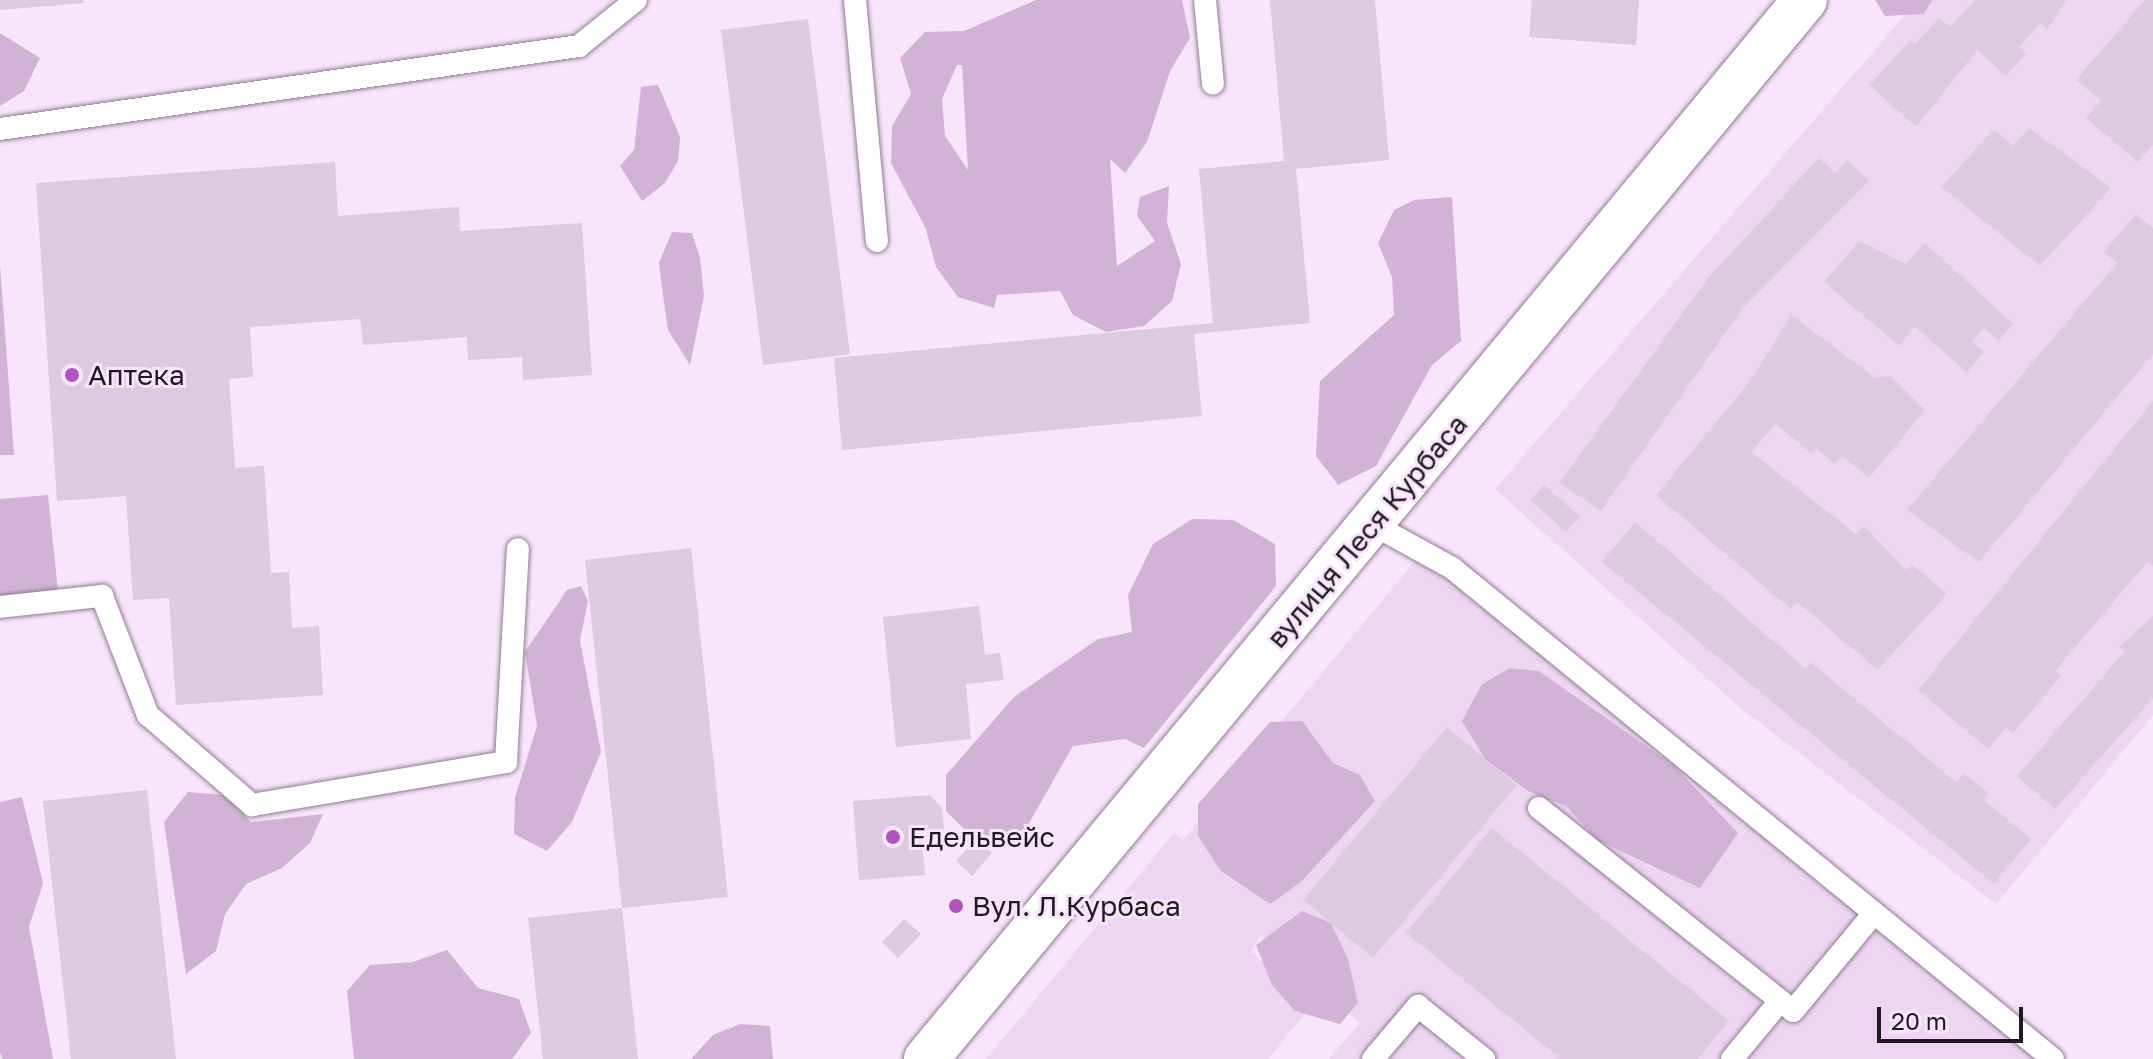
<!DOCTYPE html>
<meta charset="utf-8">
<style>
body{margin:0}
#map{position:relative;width:2153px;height:1059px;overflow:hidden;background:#f8e5fb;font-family:"Golos Text",sans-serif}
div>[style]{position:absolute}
.built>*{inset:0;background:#eed6f2}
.green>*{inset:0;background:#d1b4d5}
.building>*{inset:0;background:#dccadf}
.roads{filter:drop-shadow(0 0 2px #8e7d91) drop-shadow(0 0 2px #8e7d91)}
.service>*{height:22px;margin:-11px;padding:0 11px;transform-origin:11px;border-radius:11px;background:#fff}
.minor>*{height:44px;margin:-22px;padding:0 22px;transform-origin:22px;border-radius:22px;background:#fff}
.dots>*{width:22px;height:22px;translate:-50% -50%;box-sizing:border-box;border:4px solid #f8e5fb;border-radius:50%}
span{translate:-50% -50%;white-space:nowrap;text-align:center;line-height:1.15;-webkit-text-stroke:6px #f8e5fb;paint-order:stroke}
.poi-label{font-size:28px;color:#201921}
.left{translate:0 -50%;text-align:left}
.street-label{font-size:28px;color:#201921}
.scale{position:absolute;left:1877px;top:1007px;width:146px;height:36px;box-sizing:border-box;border:4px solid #201921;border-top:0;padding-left:10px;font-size:24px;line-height:28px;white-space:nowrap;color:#201921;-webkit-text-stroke:6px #f8e5fb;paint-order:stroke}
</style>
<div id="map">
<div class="built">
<i style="clip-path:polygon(1918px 0,2153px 0,2153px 715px,1996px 904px,1738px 706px,1495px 489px)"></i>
<i style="clip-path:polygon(1427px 547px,2047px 1059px,1329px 1059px,1360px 1023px,1260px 935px,1251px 952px,1313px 1004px,1268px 1059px,986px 1059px,1174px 833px,1183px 840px)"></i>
</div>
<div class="green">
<i style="clip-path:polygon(evenodd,1036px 0,1182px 0,1190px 38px,1170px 71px,1147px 142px,1125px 173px,1110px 159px,1117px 266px,1155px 241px,1137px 216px,1140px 197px,1169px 186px,1167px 223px,1181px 264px,1172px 301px,1144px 326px,1106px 332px,1073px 315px,1060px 291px,997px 295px,994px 308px,958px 297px,936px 267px,926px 229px,891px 163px,892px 126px,911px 94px,900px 58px,925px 32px,964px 31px,1036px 0,957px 65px,962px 65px,968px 170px,945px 136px,942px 99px,957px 65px)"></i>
<i style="clip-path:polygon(1875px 0,1933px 0,1923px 14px,1885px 16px)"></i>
<i style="clip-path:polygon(0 33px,40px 58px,24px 91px,0 106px)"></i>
<i style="clip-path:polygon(658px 85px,680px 137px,678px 161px,665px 183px,642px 201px,620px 166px,634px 150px,641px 87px)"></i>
<i style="clip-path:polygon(1452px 197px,1461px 341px,1432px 365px,1376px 466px,1338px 485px,1316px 456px,1320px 381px,1394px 315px,1392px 277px,1378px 243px,1394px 210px,1414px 200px)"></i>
<i style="clip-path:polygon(672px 232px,692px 233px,700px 258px,704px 296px,690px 365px,668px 330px,663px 295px,659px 263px)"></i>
<i style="clip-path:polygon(0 265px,14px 455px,0 455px)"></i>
<i style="clip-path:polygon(48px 495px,58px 591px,0 598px,0 499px)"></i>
<i style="clip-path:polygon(1192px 519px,1233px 520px,1275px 544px,1276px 586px,1144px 748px,1125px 739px,1073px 746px,1016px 846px,970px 835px,946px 811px,946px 775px,1014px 697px,1098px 639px,1132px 632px,1128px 595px,1153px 544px)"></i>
<i style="clip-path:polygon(581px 586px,588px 601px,580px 640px,601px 752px,572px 822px,547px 851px,514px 834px,515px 797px,537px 726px,525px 652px,567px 590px)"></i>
<i style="clip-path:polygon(1510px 668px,1539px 671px,1673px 765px,1738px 833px,1700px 888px,1597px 840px,1566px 806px,1528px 791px,1485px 759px,1462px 721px,1482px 684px)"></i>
<i style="clip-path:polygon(1302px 721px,1333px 763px,1360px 775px,1375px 801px,1301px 882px,1270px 904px,1220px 870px,1198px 836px,1198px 804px,1270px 722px)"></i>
<i style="clip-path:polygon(188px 792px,224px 795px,251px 822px,323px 814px,310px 843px,282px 868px,246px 884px,225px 914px,216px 951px,186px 974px,164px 822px)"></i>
<i style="clip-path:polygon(22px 797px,43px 883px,29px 927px,53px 1059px,3px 1059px,0 1053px,0 802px)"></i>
<i style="clip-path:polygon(1302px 911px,1331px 923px,1348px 959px,1358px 1003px,1340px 1024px,1295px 1011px,1272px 985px,1256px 945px)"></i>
<i style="clip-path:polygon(447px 950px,478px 988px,519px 999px,531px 1033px,512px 1059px,354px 1059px,347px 991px,370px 965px,413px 962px)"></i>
<i style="clip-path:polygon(740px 1024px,770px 1026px,773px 1059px,691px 1059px,713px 1035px)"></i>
</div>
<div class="building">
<i style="clip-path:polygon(0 0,83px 0,84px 3px,0 10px)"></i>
<i style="clip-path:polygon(1270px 0,1375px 0,1389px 160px,1296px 169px,1310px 323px,1194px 334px,1202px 416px,842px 450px,834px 358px,1213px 323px,1199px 169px,1284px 161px)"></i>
<i style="clip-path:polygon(1532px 0,1639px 0,1636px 45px,1529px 37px)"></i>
<i style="clip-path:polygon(1975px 0,2066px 0,2048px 29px,2041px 23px,2019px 47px,2026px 54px,2006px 76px,1977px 50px,1916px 127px,1870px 85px,1910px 40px,1915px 44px,1939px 18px,1950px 27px)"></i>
<i style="clip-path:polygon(2145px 0,2153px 0,2153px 145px,2138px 162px,2086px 118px,2101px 101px,2076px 80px)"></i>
<i style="clip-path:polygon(808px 19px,850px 354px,763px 365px,721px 30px)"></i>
<i style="clip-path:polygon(2029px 128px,2111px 188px,2040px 266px,1941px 187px,1994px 129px,2013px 146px)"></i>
<i style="clip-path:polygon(1819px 158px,1835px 173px,1847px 160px,1869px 181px,1742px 309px,1601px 511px,1559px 483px,1708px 278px)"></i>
<i style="clip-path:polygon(335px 162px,338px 216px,459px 207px,460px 231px,582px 223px,592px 375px,523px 380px,522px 357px,468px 360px,467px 337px,363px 345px,360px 319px,250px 327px,253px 377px,229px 379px,235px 468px,264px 466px,271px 573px,289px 572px,292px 628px,319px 626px,323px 695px,176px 705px,169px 598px,133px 600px,126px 496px,57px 501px,36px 183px)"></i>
<i style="clip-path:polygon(2136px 214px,2153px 228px,2153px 354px,1979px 562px,1907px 510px,2117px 263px,2104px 252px)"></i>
<i style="clip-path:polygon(1859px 241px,1906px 264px,1925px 243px,2013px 324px,1999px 340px,1984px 328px,1972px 342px,1984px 352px,1967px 372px,1915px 327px,1899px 346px,1824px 282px)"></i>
<i style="clip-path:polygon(1791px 315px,1875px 378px,1891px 376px,1925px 410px,1869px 478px,1842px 456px,1835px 464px,1816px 448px,1811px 453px,1776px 424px,1751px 452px,1856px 534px,1864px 526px,1906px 570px,1911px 564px,1947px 594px,1878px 670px,1797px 602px,1791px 609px,1656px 495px,1751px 380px)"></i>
<i style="clip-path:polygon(2153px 401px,2153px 566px,2148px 561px,2055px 671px,2061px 676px,2013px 733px,2006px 727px,1988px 749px,1918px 690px)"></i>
<i style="clip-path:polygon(1544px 485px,1580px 517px,1566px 532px,1530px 500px)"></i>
<i style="clip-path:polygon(1635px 522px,1806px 669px,1810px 662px,1956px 782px,1964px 773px,1988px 793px,1983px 799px,2031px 839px,1994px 884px,1602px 562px)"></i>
<i style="clip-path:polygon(691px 548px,728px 897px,622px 908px,585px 560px)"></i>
<i style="clip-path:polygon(979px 606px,985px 655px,1000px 653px,1004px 680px,966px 684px,971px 739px,896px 747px,883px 617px)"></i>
<i style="clip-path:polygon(2153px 616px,2153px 698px,2055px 809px,2017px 776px,2125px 651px,2119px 647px)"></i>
<i style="clip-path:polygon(1447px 727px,1517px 785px,1373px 958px,1303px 900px)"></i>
<i style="clip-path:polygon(147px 790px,176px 1059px,71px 1059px,43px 801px)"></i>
<i style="clip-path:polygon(930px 795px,942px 808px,945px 839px,922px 841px,925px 875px,859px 880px,853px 801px)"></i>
<i style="clip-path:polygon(1492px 828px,1729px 1021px,1698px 1059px,1561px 1059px,1406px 933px)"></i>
<i style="clip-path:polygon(976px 839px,992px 853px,972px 876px,956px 861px)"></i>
<i style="clip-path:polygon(622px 908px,638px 1059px,543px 1059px,528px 918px)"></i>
<i style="clip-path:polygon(904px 919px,921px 934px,898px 958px,882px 942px)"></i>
</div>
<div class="roads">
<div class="service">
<i style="left:855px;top:0;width:242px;rotate:84.8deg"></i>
<i style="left:1205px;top:0;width:84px;rotate:84.6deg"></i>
<i style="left:0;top:129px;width:585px;rotate:-8.16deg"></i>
<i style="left:579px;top:46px;width:73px;rotate:-38.9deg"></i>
<i style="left:1372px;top:524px;width:91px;rotate:28.8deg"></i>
<i style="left:1452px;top:568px;width:776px;rotate:39.25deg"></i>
<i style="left:0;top:607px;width:103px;rotate:-6.2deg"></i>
<i style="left:102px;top:596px;width:128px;rotate:68.9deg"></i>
<i style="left:148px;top:715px;width:138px;rotate:40.9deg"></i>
<i style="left:252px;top:805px;width:258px;rotate:-9.6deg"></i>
<i style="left:506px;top:762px;width:213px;rotate:-86.8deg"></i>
<i style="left:1539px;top:808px;width:325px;rotate:38.6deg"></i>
<i style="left:1793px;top:1011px;width:127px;rotate:-50.4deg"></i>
<i style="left:1373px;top:1059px;width:70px;rotate:-49.7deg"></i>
<i style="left:1418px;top:1006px;width:85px;rotate:38.8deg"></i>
<i style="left:1732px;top:1059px;width:75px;rotate:-50.4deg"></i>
</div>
<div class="minor">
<i style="left:926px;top:1059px;width:1376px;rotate:-50.31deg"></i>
</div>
</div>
<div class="dots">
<i style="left:72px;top:375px;background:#af54bf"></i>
<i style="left:893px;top:837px;background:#af54bf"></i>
<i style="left:956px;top:906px;background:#af54bf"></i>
</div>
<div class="poi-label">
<span class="left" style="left:88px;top:375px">Аптека</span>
<span class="left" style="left:909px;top:837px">Едельвейс</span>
<span class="left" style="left:972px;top:906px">Вул. Л.Курбаса</span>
</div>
<div class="street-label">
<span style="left:1367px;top:531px;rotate:-50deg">вулиця Леся Курбаса</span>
</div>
<div class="scale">20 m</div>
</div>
